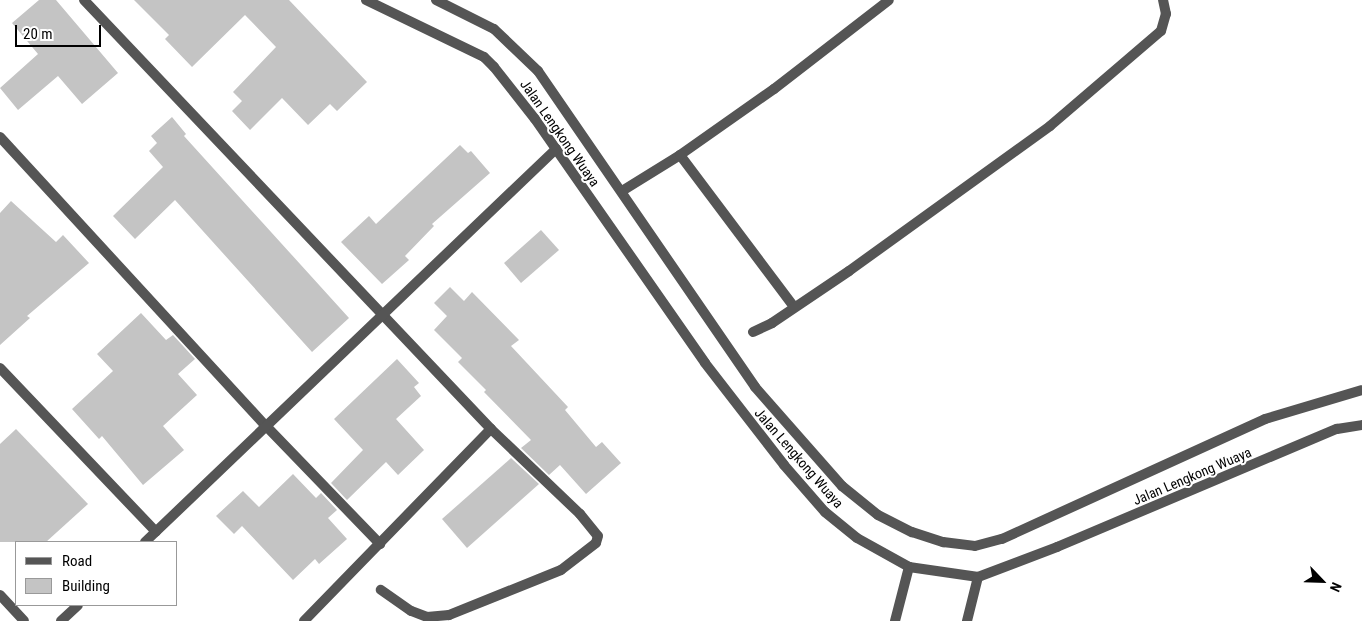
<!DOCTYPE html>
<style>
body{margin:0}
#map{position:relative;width:1362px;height:621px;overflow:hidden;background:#fff;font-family:"Roboto Condensed",sans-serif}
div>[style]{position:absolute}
.building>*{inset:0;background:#c4c4c4}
.lane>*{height:10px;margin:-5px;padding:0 5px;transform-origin:5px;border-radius:5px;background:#555}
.street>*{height:10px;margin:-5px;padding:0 5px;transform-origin:5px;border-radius:5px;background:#555}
span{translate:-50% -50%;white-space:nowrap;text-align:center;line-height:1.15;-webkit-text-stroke:4px #fff;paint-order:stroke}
.street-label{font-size:14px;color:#000}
.legend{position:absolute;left:15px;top:541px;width:162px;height:65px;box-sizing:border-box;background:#fff;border:1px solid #999;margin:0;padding:6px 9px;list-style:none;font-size:15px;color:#000}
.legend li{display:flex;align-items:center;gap:10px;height:25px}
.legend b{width:25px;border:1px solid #999}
.north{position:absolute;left:1297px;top:556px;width:50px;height:50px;-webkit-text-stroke:4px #fff;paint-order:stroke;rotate:114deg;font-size:14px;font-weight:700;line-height:20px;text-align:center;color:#000}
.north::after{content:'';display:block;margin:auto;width:18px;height:22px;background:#000;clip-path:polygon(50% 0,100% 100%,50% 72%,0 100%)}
.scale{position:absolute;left:15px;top:25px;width:86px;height:22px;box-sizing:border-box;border:2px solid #000;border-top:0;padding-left:6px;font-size:15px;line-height:18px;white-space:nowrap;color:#000;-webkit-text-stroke:4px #fff;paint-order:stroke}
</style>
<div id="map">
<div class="building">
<i style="clip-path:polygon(39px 0,56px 0,118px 73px,82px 104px,58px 76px,18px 110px,0 88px,38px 54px,12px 23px)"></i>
<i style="clip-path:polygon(134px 0,289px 0,367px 82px,337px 111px,330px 104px,308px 125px,282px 98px,250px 130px,232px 111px,242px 101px,233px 92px,276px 47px,245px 15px,192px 67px,165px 39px,169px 35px)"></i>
<i style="clip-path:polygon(172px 117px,186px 134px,184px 136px,349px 318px,312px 352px,175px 200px,135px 239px,113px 216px,163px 167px,149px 151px,157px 143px,151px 136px)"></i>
<i style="clip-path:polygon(460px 145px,468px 153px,471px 151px,490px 173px,432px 224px,434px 226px,405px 256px,409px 260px,382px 284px,341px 242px,369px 216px,376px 224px)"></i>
<i style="clip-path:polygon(11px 201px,56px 242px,63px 235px,89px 263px,27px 316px,30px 318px,0 345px,0 213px)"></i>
<i style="clip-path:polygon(541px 230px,559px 250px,521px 283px,504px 263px)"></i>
<i style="clip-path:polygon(450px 287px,464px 301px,472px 292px,519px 340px,511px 346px,568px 407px,565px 410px,596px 447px,602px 442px,621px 463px,586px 494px,560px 465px,549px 475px,521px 448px,531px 440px,484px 392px,486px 390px,458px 362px,462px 358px,434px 330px,447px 316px,434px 303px)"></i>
<i style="clip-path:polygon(141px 313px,166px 340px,173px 335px,195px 359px,178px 374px,197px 395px,163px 426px,184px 450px,143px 485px,102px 436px,99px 439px,72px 409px,113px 371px,97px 354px)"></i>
<i style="clip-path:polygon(397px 359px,419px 383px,414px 387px,421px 396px,396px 419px,424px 450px,398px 475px,386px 462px,347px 500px,331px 483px,363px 450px,334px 419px)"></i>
<i style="clip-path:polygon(16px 429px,88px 504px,46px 542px,0 542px,0 444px)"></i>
<i style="clip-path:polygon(511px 458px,539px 484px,467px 548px,442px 519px)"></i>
<i style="clip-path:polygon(293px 474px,316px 498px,321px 493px,337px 510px,328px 518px,347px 539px,319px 564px,315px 559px,293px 580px,242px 526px,234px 534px,216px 516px,243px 491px,259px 507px)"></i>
</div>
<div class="lane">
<i style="left:680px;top:155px;width:190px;rotate:53.1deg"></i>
<i style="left:753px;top:332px;width:21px;rotate:-25deg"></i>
<i style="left:772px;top:323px;width:93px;rotate:-34deg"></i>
<i style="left:849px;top:271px;width:248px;rotate:-35.8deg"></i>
<i style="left:1050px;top:126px;width:146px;rotate:-40.6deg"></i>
<i style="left:1161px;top:31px;width:18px;rotate:-74deg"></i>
<i style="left:1166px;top:14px;width:14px;rotate:-102deg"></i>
</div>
<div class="street">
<i style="left:84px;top:0;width:591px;rotate:46.51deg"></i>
<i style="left:491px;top:429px;width:123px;rotate:43.7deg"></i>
<i style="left:580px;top:514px;width:28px;rotate:51deg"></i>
<i style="left:598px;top:536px;width:7px;rotate:106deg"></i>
<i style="left:596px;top:543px;width:44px;rotate:142.4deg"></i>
<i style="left:561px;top:570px;width:121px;rotate:158.1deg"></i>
<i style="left:449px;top:615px;width:22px;rotate:175deg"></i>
<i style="left:427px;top:617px;width:17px;rotate:-159deg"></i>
<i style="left:411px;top:611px;width:37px;rotate:-145deg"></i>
<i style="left:366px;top:0;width:131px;rotate:25.8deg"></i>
<i style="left:484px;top:57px;width:14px;rotate:45deg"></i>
<i style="left:494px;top:67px;width:66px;rotate:51.7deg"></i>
<i style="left:535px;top:119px;width:297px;rotate:55.1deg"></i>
<i style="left:705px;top:363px;width:129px;rotate:52.2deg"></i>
<i style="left:784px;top:465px;width:62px;rotate:48.9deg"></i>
<i style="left:825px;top:512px;width:41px;rotate:39.1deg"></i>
<i style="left:857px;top:538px;width:60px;rotate:29.1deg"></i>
<i style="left:909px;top:567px;width:70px;rotate:8.2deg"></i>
<i style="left:978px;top:577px;width:85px;rotate:-20.8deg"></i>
<i style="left:1057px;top:547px;width:304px;rotate:-22.9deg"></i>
<i style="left:1337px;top:429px;width:25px;rotate:-9deg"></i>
<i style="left:436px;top:0;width:65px;rotate:26.6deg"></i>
<i style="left:494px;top:29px;width:61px;rotate:43.7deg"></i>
<i style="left:538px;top:71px;width:383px;rotate:55.5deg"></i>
<i style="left:755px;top:387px;width:132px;rotate:48.7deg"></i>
<i style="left:842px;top:486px;width:46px;rotate:38.9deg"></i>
<i style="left:878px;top:515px;width:38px;rotate:27deg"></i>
<i style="left:912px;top:532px;width:33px;rotate:18deg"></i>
<i style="left:943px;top:542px;width:32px;rotate:7deg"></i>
<i style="left:975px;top:546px;width:28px;rotate:-15deg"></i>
<i style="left:1002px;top:539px;width:289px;rotate:-24.5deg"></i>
<i style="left:1265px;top:419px;width:101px;rotate:-16.6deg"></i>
<i style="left:0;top:137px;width:394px;rotate:47.4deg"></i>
<i style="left:267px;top:427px;width:163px;rotate:46deg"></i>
<i style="left:622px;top:191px;width:68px;rotate:-31.8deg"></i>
<i style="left:680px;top:155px;width:115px;rotate:-35.1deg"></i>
<i style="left:774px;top:89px;width:145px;rotate:-37.7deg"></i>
<i style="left:0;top:368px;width:226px;rotate:46.4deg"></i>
<i style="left:145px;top:542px;width:569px;rotate:-43.72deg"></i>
<i style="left:0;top:595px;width:35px;rotate:47deg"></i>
<i style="left:61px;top:621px;width:23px;rotate:-43deg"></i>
<i style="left:304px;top:621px;width:268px;rotate:-45.8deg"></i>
<i style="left:895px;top:621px;width:56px;rotate:-75.5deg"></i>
<i style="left:967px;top:621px;width:45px;rotate:-76deg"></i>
</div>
<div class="street-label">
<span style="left:560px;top:133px;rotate:55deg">Jalan Lengkong Wuaya</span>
<span style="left:799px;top:458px;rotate:49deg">Jalan Lengkong Wuaya</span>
<span style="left:1192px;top:476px;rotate:-23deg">Jalan Lengkong Wuaya</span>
</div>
<ul class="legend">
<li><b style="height:6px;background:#555"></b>Road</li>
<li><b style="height:14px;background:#c4c4c4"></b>Building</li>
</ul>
<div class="north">N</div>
<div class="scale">20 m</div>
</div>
